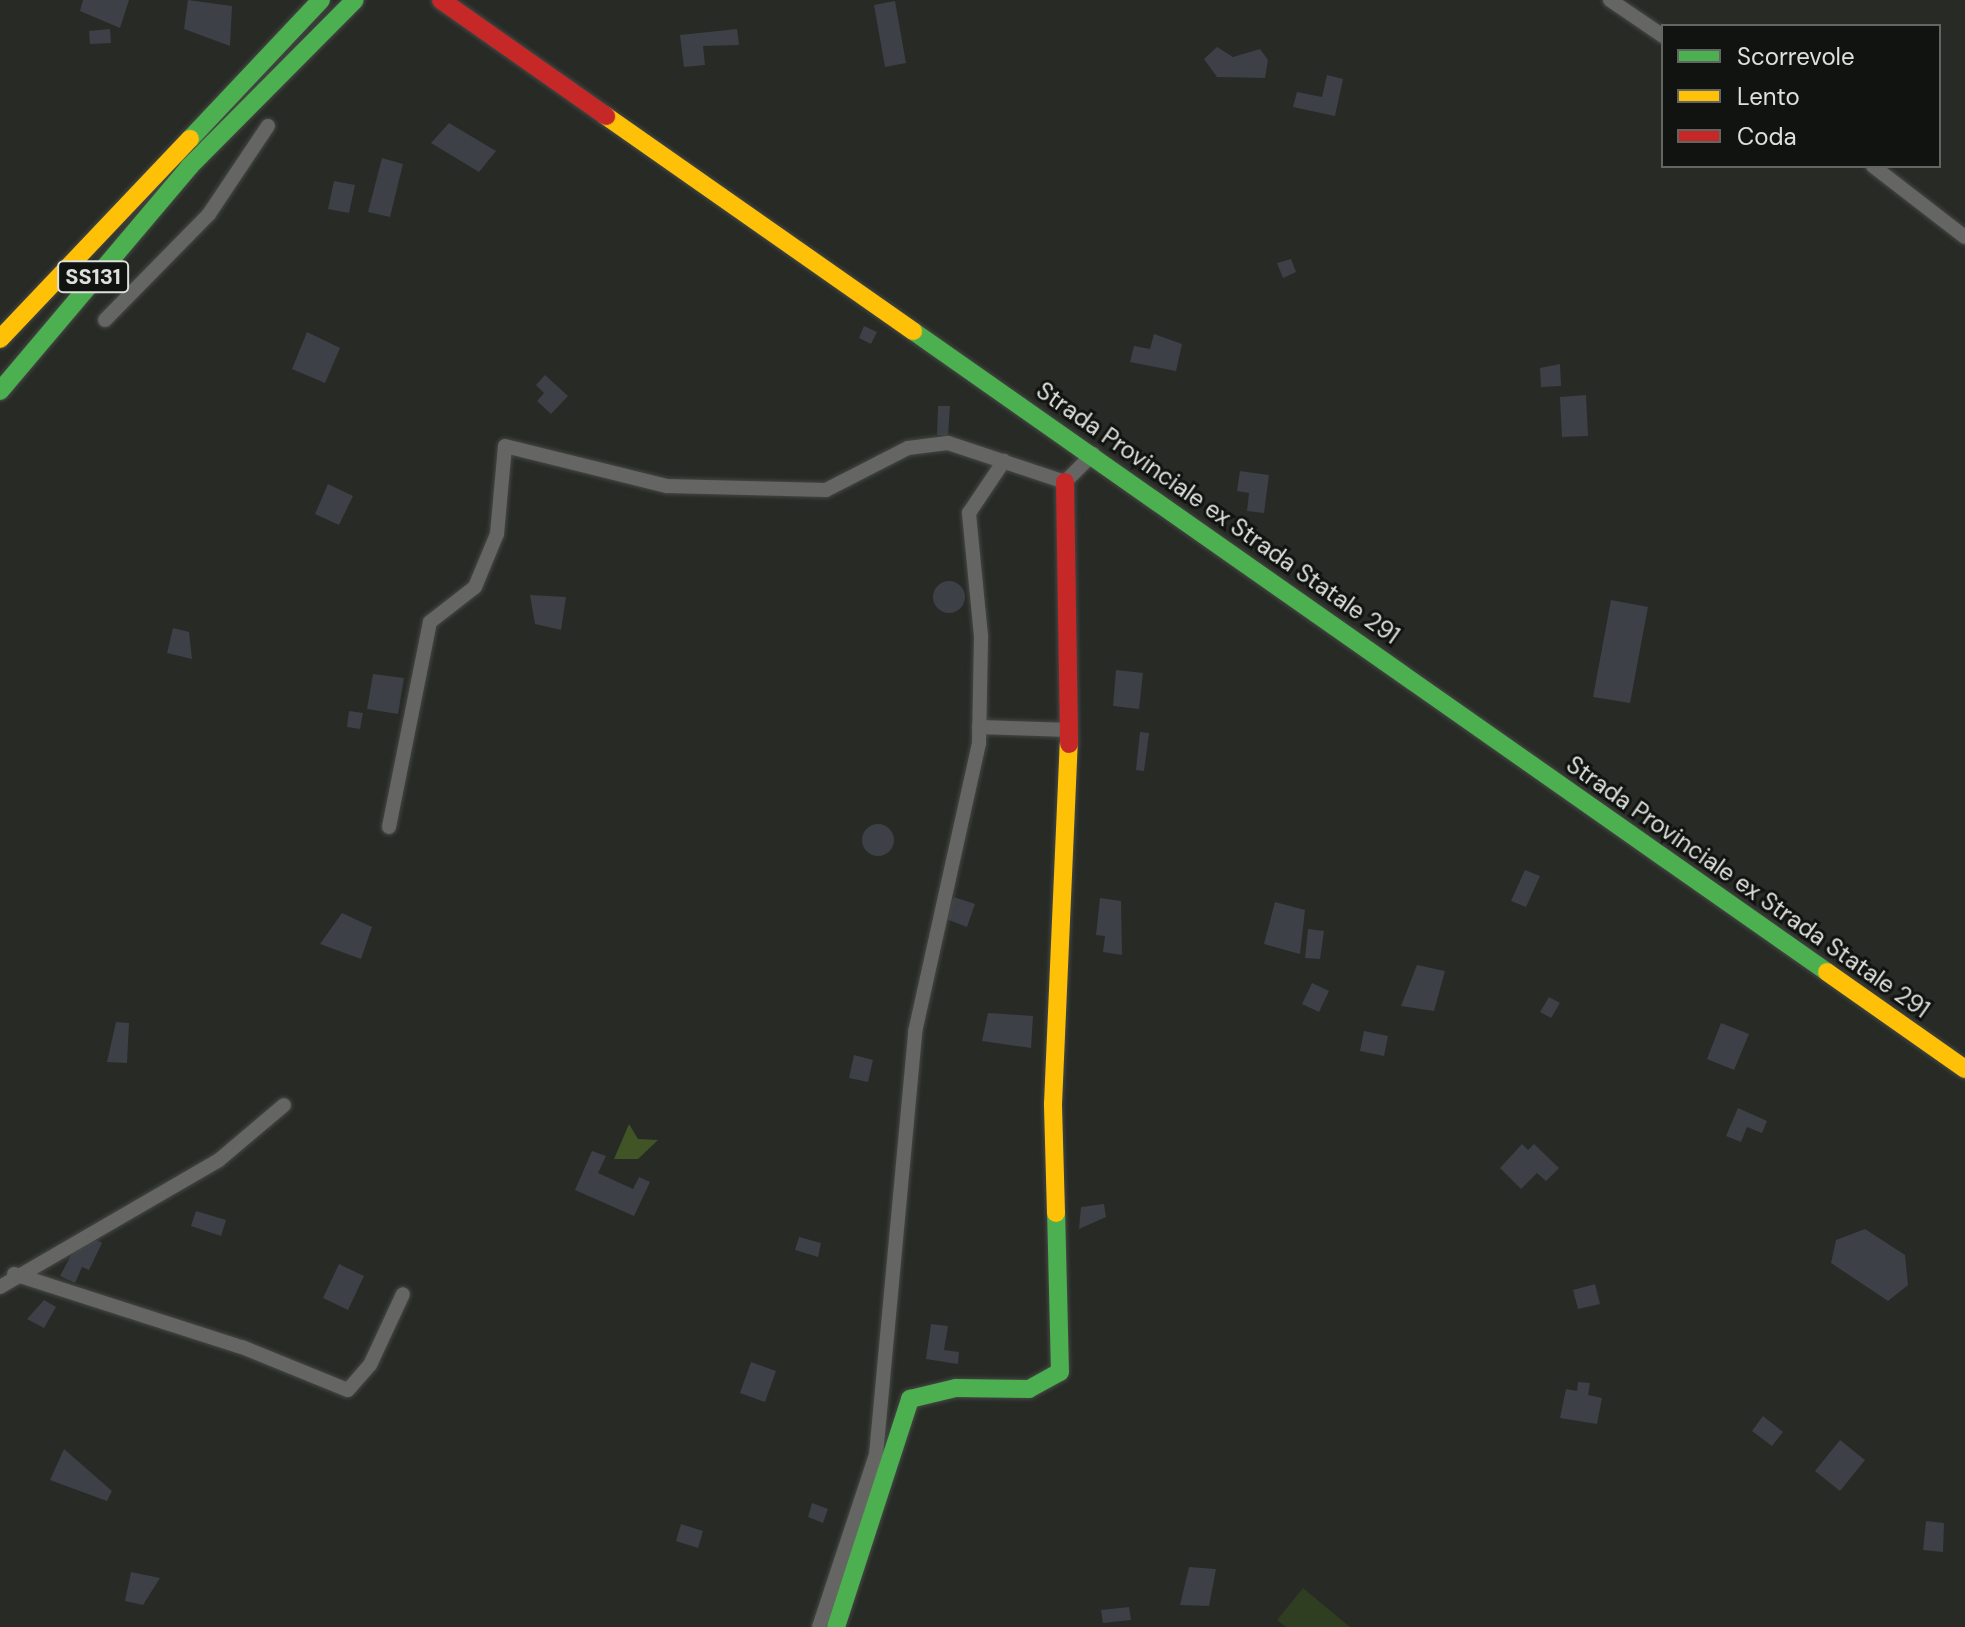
<!DOCTYPE html>
<style>
body{margin:0}
#map{position:relative;width:1965px;height:1627px;overflow:hidden;background:#272a25;font-family:"DM Sans",sans-serif}
div>[style]{position:absolute}
.green>*{inset:0;background:#2f3d20}
.water>*{inset:0;background:#405426}
.building>*{inset:0;background:#3d4047}
.round{border-radius:50%}
.roads{filter:drop-shadow(0 0 2px #454744) drop-shadow(0 0 2px #454744)}
.street>*{height:14px;margin:-7px;padding:0 7px;transform-origin:7px;border-radius:7px;background:#656664}
.fast>*{height:18px;margin:-9px;padding:0 9px;transform-origin:9px;border-radius:9px;background:#4caf50}
.slow>*{height:18px;margin:-9px;padding:0 9px;transform-origin:9px;border-radius:9px;background:#ffc107}
.jam>*{height:18px;margin:-9px;padding:0 9px;transform-origin:9px;border-radius:9px;background:#c62828}
span{translate:-50% -50%;white-space:nowrap;text-align:center;line-height:1.15;-webkit-text-stroke:6px #111310;paint-order:stroke}
.shield-label span{padding:2px 6px;background:#111310;border:2px solid;border-radius:6px;-webkit-text-stroke-width:0}
.shield-label{font-size:22px;color:#dee0dc;font-weight:700}
.street-label{font-size:24px;color:#dee0dc}
.legend{position:absolute;left:1661px;top:24px;width:280px;height:144px;box-sizing:border-box;background:#111310;border:2px solid #636562;margin:0;padding:10px 14px;list-style:none;font-size:24px;color:#dee0dc}
.legend li{display:flex;align-items:center;gap:16px;height:40px}
.legend b{width:40px;border:2px solid #636562}
</style>
<div id="map">
<div class="green">
<i style="clip-path:polygon(1303px 1588px,1350px 1627px,1286px 1627px,1277px 1620px)"></i>
</div>
<div class="water">
<i style="clip-path:polygon(629px 1124px,638px 1139px,658px 1140px,638px 1159px,614px 1159px)"></i>
</div>
<div class="building">
<i style="clip-path:polygon(83px 0,129px 0,120px 28px,80px 11px)"></i>
<i style="clip-path:polygon(188px 0,232px 6px,230px 46px,184px 29px)"></i>
<i style="clip-path:polygon(895px 1px,906px 63px,885px 67px,874px 5px)"></i>
<i style="clip-path:polygon(110px 29px,111px 43px,90px 44px,89px 31px)"></i>
<i style="clip-path:polygon(737px 29px,739px 45px,703px 46px,705px 65px,684px 67px,680px 35px)"></i>
<i style="clip-path:polygon(1217px 47px,1233px 57px,1260px 49px,1268px 60px,1265px 78px,1217px 77px,1204px 59px)"></i>
<i style="clip-path:polygon(1327px 75px,1343px 79px,1335px 116px,1293px 107px,1297px 92px,1322px 97px)"></i>
<i style="clip-path:polygon(449px 123px,496px 151px,479px 172px,431px 143px)"></i>
<i style="clip-path:polygon(382px 158px,403px 164px,390px 217px,368px 212px)"></i>
<i style="clip-path:polygon(334px 181px,355px 185px,349px 213px,328px 209px)"></i>
<i style="clip-path:polygon(1291px 259px,1296px 272px,1283px 278px,1277px 263px)"></i>
<i style="clip-path:polygon(864px 326px,877px 332px,871px 344px,859px 338px)"></i>
<i style="clip-path:polygon(307px 332px,340px 348px,325px 383px,292px 369px)"></i>
<i style="clip-path:polygon(1154px 334px,1182px 344px,1176px 371px,1130px 362px,1134px 346px,1150px 349px)"></i>
<i style="clip-path:polygon(1560px 364px,1561px 386px,1541px 387px,1540px 368px)"></i>
<i style="clip-path:polygon(545px 375px,568px 396px,551px 414px,537px 401px,544px 393px,536px 385px)"></i>
<i style="clip-path:polygon(1586px 395px,1588px 436px,1562px 437px,1560px 397px)"></i>
<i style="clip-path:polygon(938px 406px,950px 406px,948px 436px,937px 435px)"></i>
<i style="clip-path:polygon(1240px 471px,1269px 475px,1264px 513px,1247px 511px,1249px 493px,1237px 491px)"></i>
<i style="clip-path:polygon(328px 484px,353px 496px,339px 525px,315px 514px)"></i>
<i class="round" style="left:933px;top:581px;width:32px;height:32px"></i>
<i style="clip-path:polygon(530px 595px,566px 597px,561px 630px,535px 624px)"></i>
<i style="clip-path:polygon(1611px 600px,1648px 607px,1630px 703px,1593px 697px)"></i>
<i style="clip-path:polygon(173px 628px,189px 632px,192px 659px,167px 653px)"></i>
<i style="clip-path:polygon(1116px 670px,1143px 673px,1139px 709px,1113px 706px)"></i>
<i style="clip-path:polygon(373px 674px,404px 678px,398px 714px,367px 709px)"></i>
<i style="clip-path:polygon(349px 711px,363px 713px,360px 729px,347px 727px)"></i>
<i style="clip-path:polygon(1140px 732px,1149px 733px,1144px 771px,1136px 770px)"></i>
<i class="round" style="left:862px;top:824px;width:32px;height:32px"></i>
<i style="clip-path:polygon(1525px 870px,1540px 876px,1526px 907px,1511px 901px)"></i>
<i style="clip-path:polygon(954px 897px,975px 904px,967px 927px,946px 919px)"></i>
<i style="clip-path:polygon(1100px 898px,1121px 901px,1122px 955px,1103px 952px,1105px 936px,1096px 935px)"></i>
<i style="clip-path:polygon(1275px 902px,1305px 910px,1300px 954px,1264px 944px)"></i>
<i style="clip-path:polygon(342px 913px,372px 927px,361px 959px,320px 944px)"></i>
<i style="clip-path:polygon(1308px 929px,1324px 931px,1320px 959px,1305px 958px)"></i>
<i style="clip-path:polygon(1417px 965px,1445px 971px,1434px 1011px,1401px 1006px)"></i>
<i style="clip-path:polygon(1312px 983px,1329px 991px,1319px 1012px,1302px 1004px)"></i>
<i style="clip-path:polygon(1549px 997px,1560px 1003px,1551px 1018px,1540px 1012px)"></i>
<i style="clip-path:polygon(988px 1013px,1033px 1016px,1031px 1048px,982px 1041px)"></i>
<i style="clip-path:polygon(116px 1022px,129px 1023px,127px 1063px,107px 1062px)"></i>
<i style="clip-path:polygon(1721px 1023px,1749px 1034px,1734px 1070px,1707px 1059px)"></i>
<i style="clip-path:polygon(1364px 1031px,1388px 1036px,1384px 1056px,1360px 1051px)"></i>
<i style="clip-path:polygon(854px 1055px,873px 1060px,868px 1082px,849px 1078px)"></i>
<i style="clip-path:polygon(1738px 1108px,1767px 1121px,1762px 1133px,1747px 1127px,1741px 1142px,1726px 1136px)"></i>
<i style="clip-path:polygon(1522px 1144px,1528px 1150px,1534px 1144px,1559px 1168px,1546px 1181px,1537px 1173px,1521px 1189px,1500px 1168px)"></i>
<i style="clip-path:polygon(592px 1151px,606px 1156px,598px 1173px,633px 1189px,639px 1177px,650px 1182px,634px 1216px,575px 1190px)"></i>
<i style="clip-path:polygon(1104px 1204px,1106px 1217px,1079px 1229px,1081px 1207px)"></i>
<i style="clip-path:polygon(196px 1211px,226px 1220px,221px 1236px,191px 1226px)"></i>
<i style="clip-path:polygon(1865px 1229px,1905px 1255px,1908px 1285px,1888px 1301px,1831px 1263px,1836px 1240px)"></i>
<i style="clip-path:polygon(91px 1237px,102px 1243px,89px 1270px,82px 1267px,75px 1283px,60px 1276px,78px 1242px)"></i>
<i style="clip-path:polygon(799px 1237px,821px 1243px,818px 1257px,795px 1250px)"></i>
<i style="clip-path:polygon(339px 1264px,364px 1276px,348px 1310px,323px 1298px)"></i>
<i style="clip-path:polygon(1595px 1284px,1600px 1304px,1578px 1309px,1573px 1290px)"></i>
<i style="clip-path:polygon(44px 1300px,56px 1307px,44px 1328px,27px 1319px)"></i>
<i style="clip-path:polygon(931px 1324px,948px 1326px,944px 1350px,959px 1352px,958px 1364px,926px 1359px)"></i>
<i style="clip-path:polygon(751px 1362px,776px 1371px,765px 1402px,740px 1393px)"></i>
<i style="clip-path:polygon(1578px 1382px,1590px 1383px,1588px 1395px,1602px 1398px,1597px 1424px,1560px 1418px,1566px 1389px,1577px 1391px)"></i>
<i style="clip-path:polygon(1763px 1416px,1783px 1432px,1772px 1446px,1752px 1431px)"></i>
<i style="clip-path:polygon(1840px 1440px,1865px 1460px,1840px 1491px,1815px 1471px)"></i>
<i style="clip-path:polygon(64px 1449px,112px 1491px,107px 1501px,50px 1480px)"></i>
<i style="clip-path:polygon(812px 1503px,828px 1509px,823px 1523px,808px 1517px)"></i>
<i style="clip-path:polygon(1926px 1521px,1944px 1523px,1943px 1552px,1923px 1550px)"></i>
<i style="clip-path:polygon(681px 1524px,703px 1531px,698px 1548px,676px 1541px)"></i>
<i style="clip-path:polygon(1189px 1567px,1216px 1569px,1209px 1606px,1180px 1605px)"></i>
<i style="clip-path:polygon(131px 1572px,160px 1578px,143px 1605px,125px 1601px)"></i>
<i style="clip-path:polygon(1129px 1607px,1131px 1620px,1103px 1623px,1101px 1610px)"></i>
</div>
<div class="roads">
<div class="street">
<i style="left:1610px;top:0;width:64px;rotate:34.2deg"></i>
<i style="left:1873px;top:166px;width:116px;rotate:37.7deg"></i>
<i style="left:105px;top:320px;width:148px;rotate:-45.5deg"></i>
<i style="left:209px;top:214px;width:106px;rotate:-56.2deg"></i>
<i style="left:979px;top:727px;width:91px;rotate:1.9deg"></i>
<i style="left:389px;top:827px;width:209px;rotate:-78.7deg"></i>
<i style="left:430px;top:622px;width:57px;rotate:-37.9deg"></i>
<i style="left:475px;top:587px;width:57px;rotate:-67.5deg"></i>
<i style="left:497px;top:534px;width:88px;rotate:-84.8deg"></i>
<i style="left:505px;top:446px;width:167px;rotate:13.9deg"></i>
<i style="left:667px;top:486px;width:159px;rotate:1.4deg"></i>
<i style="left:826px;top:490px;width:92px;rotate:-27.1deg"></i>
<i style="left:908px;top:448px;width:40px;rotate:-7.1deg"></i>
<i style="left:948px;top:443px;width:123px;rotate:18.4deg"></i>
<i style="left:1065px;top:482px;width:40px;rotate:-45deg"></i>
<i style="left:14px;top:1274px;width:239px;rotate:17.8deg"></i>
<i style="left:242px;top:1347px;width:114px;rotate:22.1deg"></i>
<i style="left:348px;top:1390px;width:33px;rotate:-49deg"></i>
<i style="left:370px;top:1365px;width:78px;rotate:-65.1deg"></i>
<i style="left:0;top:1287px;width:253px;rotate:-30.1deg"></i>
<i style="left:219px;top:1160px;width:85px;rotate:-40.2deg"></i>
<i style="left:819px;top:1627px;width:181px;rotate:-71.7deg"></i>
<i style="left:876px;top:1455px;width:425px;rotate:-84.7deg"></i>
<i style="left:915px;top:1032px;width:296px;rotate:-77.5deg"></i>
<i style="left:979px;top:743px;width:107px;rotate:-88.9deg"></i>
<i style="left:981px;top:636px;width:124px;rotate:-95.6deg"></i>
<i style="left:969px;top:513px;width:63px;rotate:-56.1deg"></i>
</div>
<div class="fast">
<i style="left:190px;top:139px;width:191px;rotate:-46.7deg"></i>
<i style="left:913px;top:331px;width:1116px;rotate:35.04deg"></i>
<i style="left:0;top:391px;width:293px;rotate:-49.8deg"></i>
<i style="left:189px;top:167px;width:235px;rotate:-45.2deg"></i>
<i style="left:836px;top:1627px;width:240px;rotate:-72deg"></i>
<i style="left:910px;top:1399px;width:47px;rotate:-13.4deg"></i>
<i style="left:956px;top:1388px;width:73px;rotate:0.8deg"></i>
<i style="left:1029px;top:1389px;width:35px;rotate:-29deg"></i>
<i style="left:1060px;top:1372px;width:159px;rotate:-91.4deg"></i>
</div>
<div class="slow">
<i style="left:606px;top:116px;width:375px;rotate:35deg"></i>
<i style="left:0;top:339px;width:276px;rotate:-46.5deg"></i>
<i style="left:1827px;top:972px;width:169px;rotate:35.1deg"></i>
<i style="left:1056px;top:1213px;width:109px;rotate:-91.6deg"></i>
<i style="left:1053px;top:1104px;width:360px;rotate:-87.5deg"></i>
</div>
<div class="jam">
<i style="left:441px;top:0;width:202px;rotate:35.1deg"></i>
<i style="left:1065px;top:482px;width:262px;rotate:89.1deg"></i>
</div>
</div>
<div class="shield-label">
<span style="left:93px;top:277px">SS131</span>
</div>
<div class="street-label">
<span style="left:1218px;top:513px;rotate:35deg">Strada Provinciale ex Strada Statale 291</span>
<span style="left:1748px;top:887px;rotate:35deg">Strada Provinciale ex Strada Statale 291</span>
</div>
<ul class="legend">
<li><b style="height:10px;background:#4caf50"></b>Scorrevole</li>
<li><b style="height:10px;background:#ffc107"></b>Lento</li>
<li><b style="height:10px;background:#c62828"></b>Coda</li>
</ul>
</div>
